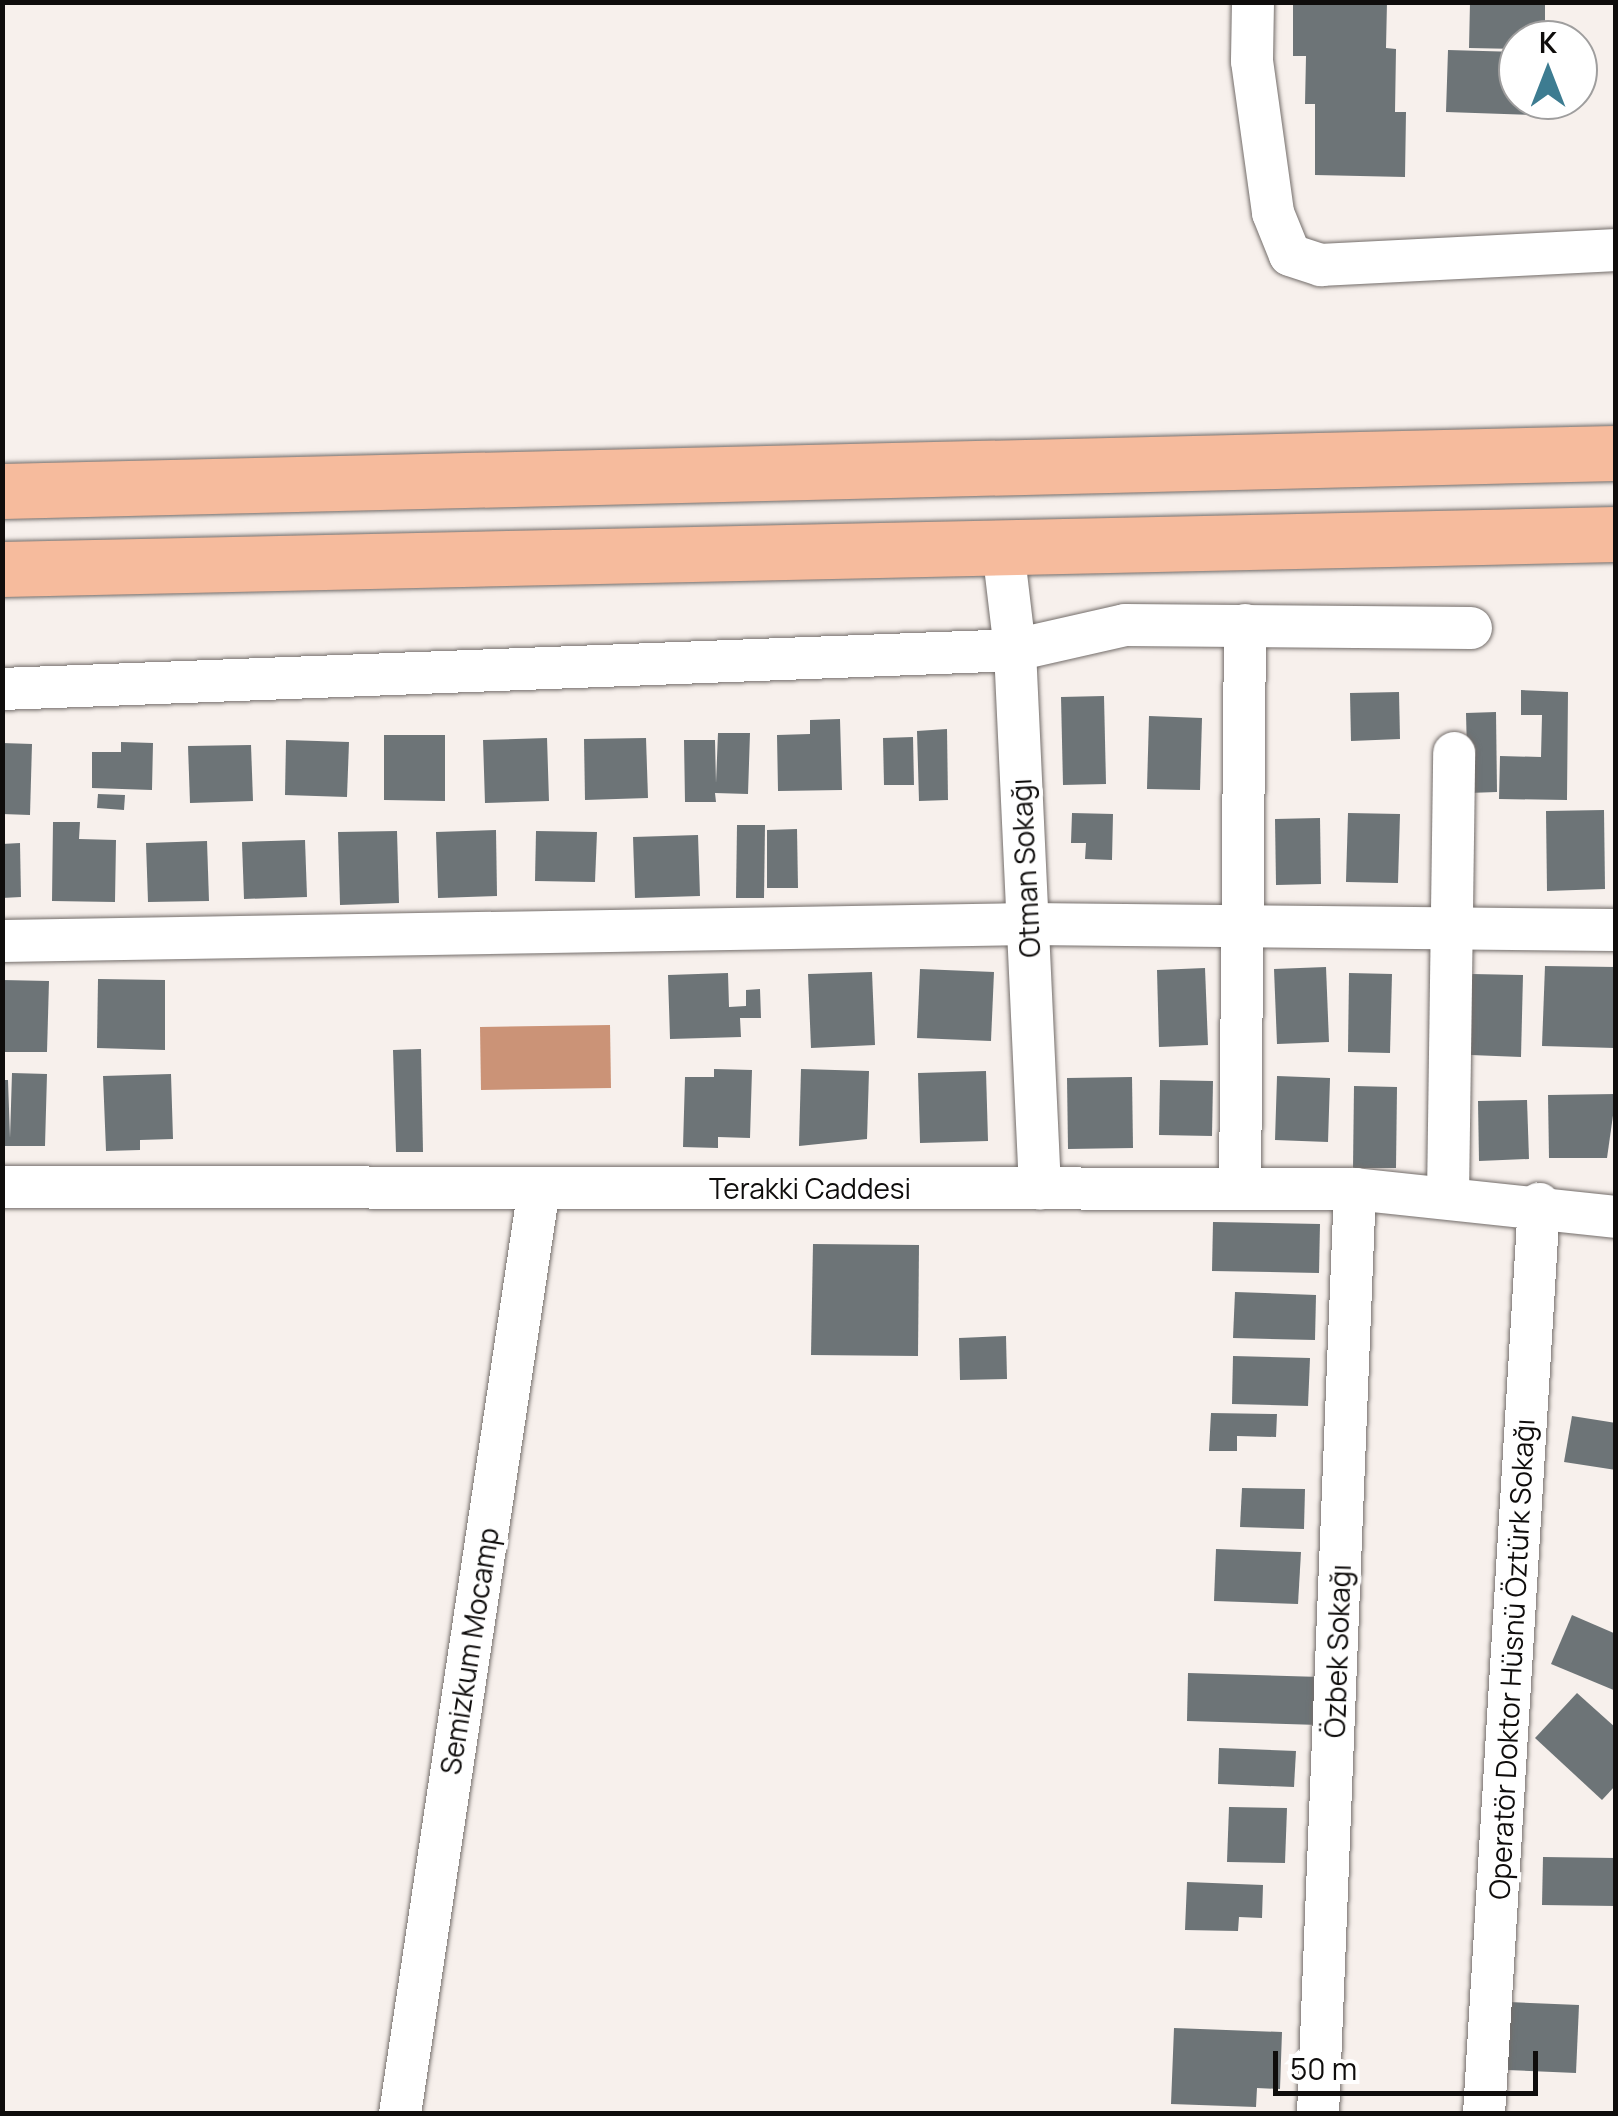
<!DOCTYPE html>
<meta charset="utf-8">
<style>
body{margin:0}
#map{position:relative;width:1618px;height:2116px;overflow:hidden;background:#f7f0ec;font-family:Manrope,sans-serif}
div>[style]{position:absolute}
.water>*{inset:0;background:#cb9377}
.building>*{inset:0;background:#6d7477}
.roads{filter:drop-shadow(0 0 2px #736d6a) drop-shadow(0 0 2px #736d6a)}
.minor>*{height:42px;margin:-21px;padding:0 21px;transform-origin:21px;border-radius:21px;background:#fff}
.highway>*{height:55px;margin:-27.5px;padding:0 27.5px;transform-origin:27.5px;border-radius:27.5px;background:#f6bb9d}
span{translate:-50% -50%;white-space:nowrap;text-align:center;line-height:1.15;-webkit-text-stroke:8px #fff;paint-order:stroke}
.street-label{font-size:28px;color:#0f0d0c}
.frame{position:absolute;inset:0;border:5px solid #0f0d0c;pointer-events:none}
.north{position:absolute;left:1498px;top:20px;width:100px;height:100px;box-sizing:border-box;background:#fff;border:2px solid #9f9e9e;border-radius:50%;rotate:0deg;font-size:28px;font-weight:700;line-height:40px;text-align:center;color:#0f0d0c}
.north::after{content:'';display:block;margin:auto;width:35px;height:45px;background:#3d7c91;clip-path:polygon(50% 0,100% 100%,50% 72%,0 100%)}
.scale{position:absolute;left:1273px;top:2051px;width:265px;height:45px;box-sizing:border-box;border:5px solid #0f0d0c;border-top:0;padding-left:12px;font-size:30px;line-height:35px;white-space:nowrap;color:#0f0d0c;-webkit-text-stroke:8px #fff;paint-order:stroke}
</style>
<div id="map">
<div class="water">
<i style="clip-path:polygon(610px 1025px,611px 1088px,481px 1090px,480px 1027px)"></i>
</div>
<div class="building">
<i style="clip-path:polygon(1293px 2px,1387px 2px,1386px 48px,1396px 49px,1395px 112px,1406px 112px,1405px 177px,1315px 175px,1315px 104px,1305px 104px,1306px 56px,1293px 56px)"></i>
<i style="clip-path:polygon(1470px 2px,1545px 2px,1545px 40px,1518px 40px,1518px 49px,1469px 48px)"></i>
<i style="clip-path:polygon(1448px 50px,1518px 52px,1518px 100px,1535px 100px,1535px 115px,1446px 112px)"></i>
<i style="clip-path:polygon(1521px 690px,1568px 692px,1567px 800px,1499px 799px,1500px 756px,1541px 757px,1542px 715px,1521px 715px)"></i>
<i style="clip-path:polygon(1399px 692px,1400px 739px,1351px 741px,1350px 693px)"></i>
<i style="clip-path:polygon(1104px 696px,1106px 784px,1063px 785px,1061px 697px)"></i>
<i style="clip-path:polygon(1496px 712px,1497px 792px,1468px 793px,1466px 713px)"></i>
<i style="clip-path:polygon(1149px 716px,1202px 718px,1200px 790px,1147px 789px)"></i>
<i style="clip-path:polygon(840px 719px,842px 790px,778px 791px,777px 735px,810px 734px,810px 720px)"></i>
<i style="clip-path:polygon(947px 729px,948px 800px,919px 801px,917px 731px)"></i>
<i style="clip-path:polygon(718px 733px,750px 733px,748px 794px,715px 793px,716px 802px,685px 802px,684px 740px,715px 740px,716px 783px)"></i>
<i style="clip-path:polygon(384px 735px,445px 735px,445px 801px,384px 800px)"></i>
<i style="clip-path:polygon(913px 737px,914px 785px,884px 785px,883px 738px)"></i>
<i style="clip-path:polygon(547px 738px,549px 801px,485px 803px,483px 740px)"></i>
<i style="clip-path:polygon(646px 738px,648px 798px,585px 800px,584px 739px)"></i>
<i style="clip-path:polygon(286px 740px,349px 742px,347px 797px,285px 795px)"></i>
<i style="clip-path:polygon(121px 742px,153px 743px,152px 790px,92px 788px,92px 752px,121px 752px)"></i>
<i style="clip-path:polygon(2px 743px,32px 744px,30px 815px,2px 814px)"></i>
<i style="clip-path:polygon(251px 745px,253px 801px,190px 803px,188px 746px)"></i>
<i style="clip-path:polygon(98px 794px,125px 795px,124px 810px,97px 808px)"></i>
<i style="clip-path:polygon(1604px 810px,1605px 889px,1547px 891px,1546px 811px)"></i>
<i style="clip-path:polygon(1072px 813px,1113px 814px,1112px 860px,1085px 859px,1086px 843px,1071px 843px)"></i>
<i style="clip-path:polygon(1348px 813px,1400px 814px,1398px 883px,1346px 882px)"></i>
<i style="clip-path:polygon(1320px 818px,1321px 884px,1276px 885px,1275px 819px)"></i>
<i style="clip-path:polygon(53px 822px,80px 822px,79px 839px,116px 840px,115px 902px,52px 901px)"></i>
<i style="clip-path:polygon(737px 825px,765px 825px,764px 898px,736px 898px)"></i>
<i style="clip-path:polygon(797px 829px,798px 888px,767px 888px,767px 830px)"></i>
<i style="clip-path:polygon(496px 830px,497px 896px,438px 898px,436px 832px)"></i>
<i style="clip-path:polygon(397px 831px,399px 903px,340px 905px,338px 832px)"></i>
<i style="clip-path:polygon(536px 831px,597px 832px,595px 882px,535px 881px)"></i>
<i style="clip-path:polygon(698px 835px,700px 896px,635px 898px,633px 837px)"></i>
<i style="clip-path:polygon(305px 840px,307px 897px,244px 899px,242px 842px)"></i>
<i style="clip-path:polygon(207px 841px,209px 901px,148px 902px,146px 843px)"></i>
<i style="clip-path:polygon(20px 843px,21px 897px,2px 898px,2px 844px)"></i>
<i style="clip-path:polygon(1545px 966px,1616px 967px,1615px 1048px,1542px 1046px)"></i>
<i style="clip-path:polygon(1326px 967px,1329px 1042px,1277px 1044px,1274px 969px)"></i>
<i style="clip-path:polygon(1205px 968px,1208px 1045px,1159px 1047px,1157px 970px)"></i>
<i style="clip-path:polygon(920px 969px,994px 972px,991px 1041px,917px 1038px)"></i>
<i style="clip-path:polygon(872px 972px,875px 1045px,811px 1048px,808px 974px)"></i>
<i style="clip-path:polygon(728px 973px,729px 1007px,746px 1006px,746px 990px,760px 989px,761px 1018px,740px 1018px,741px 1037px,670px 1039px,668px 975px)"></i>
<i style="clip-path:polygon(1349px 973px,1392px 974px,1390px 1053px,1348px 1052px)"></i>
<i style="clip-path:polygon(1472px 974px,1523px 975px,1521px 1057px,1471px 1055px)"></i>
<i style="clip-path:polygon(98px 979px,165px 980px,165px 1050px,97px 1048px)"></i>
<i style="clip-path:polygon(2px 980px,49px 981px,47px 1052px,2px 1052px)"></i>
<i style="clip-path:polygon(421px 1049px,423px 1152px,396px 1152px,393px 1050px)"></i>
<i style="clip-path:polygon(714px 1069px,752px 1070px,750px 1138px,718px 1137px,718px 1148px,683px 1147px,685px 1077px,714px 1077px)"></i>
<i style="clip-path:polygon(801px 1069px,869px 1071px,867px 1139px,799px 1146px)"></i>
<i style="clip-path:polygon(986px 1071px,988px 1141px,920px 1143px,918px 1073px)"></i>
<i style="clip-path:polygon(12px 1073px,47px 1074px,45px 1146px,2px 1146px,2px 1080px,8px 1080px,10px 1138px)"></i>
<i style="clip-path:polygon(171px 1074px,173px 1139px,140px 1140px,140px 1150px,106px 1151px,103px 1076px)"></i>
<i style="clip-path:polygon(1277px 1076px,1330px 1078px,1328px 1142px,1275px 1140px)"></i>
<i style="clip-path:polygon(1132px 1077px,1133px 1148px,1068px 1149px,1067px 1078px)"></i>
<i style="clip-path:polygon(1160px 1080px,1213px 1081px,1212px 1136px,1159px 1135px)"></i>
<i style="clip-path:polygon(1354px 1086px,1397px 1087px,1396px 1168px,1353px 1168px)"></i>
<i style="clip-path:polygon(1616px 1094px,1607px 1158px,1549px 1158px,1548px 1095px)"></i>
<i style="clip-path:polygon(1527px 1100px,1529px 1159px,1479px 1161px,1478px 1101px)"></i>
<i style="clip-path:polygon(1213px 1222px,1320px 1224px,1319px 1273px,1212px 1271px)"></i>
<i style="clip-path:polygon(813px 1244px,919px 1245px,918px 1356px,811px 1355px)"></i>
<i style="clip-path:polygon(1235px 1292px,1316px 1295px,1315px 1340px,1233px 1338px)"></i>
<i style="clip-path:polygon(1006px 1336px,1007px 1379px,960px 1380px,959px 1338px)"></i>
<i style="clip-path:polygon(1233px 1356px,1310px 1358px,1308px 1406px,1232px 1404px)"></i>
<i style="clip-path:polygon(1211px 1413px,1277px 1414px,1276px 1437px,1237px 1436px,1237px 1451px,1209px 1451px)"></i>
<i style="clip-path:polygon(1572px 1416px,1616px 1423px,1616px 1470px,1564px 1462px)"></i>
<i style="clip-path:polygon(1242px 1488px,1305px 1489px,1304px 1529px,1240px 1527px)"></i>
<i style="clip-path:polygon(1216px 1549px,1301px 1552px,1298px 1604px,1214px 1601px)"></i>
<i style="clip-path:polygon(1572px 1615px,1616px 1634px,1616px 1691px,1551px 1664px)"></i>
<i style="clip-path:polygon(1188px 1673px,1321px 1677px,1319px 1725px,1187px 1721px)"></i>
<i style="clip-path:polygon(1577px 1693px,1616px 1728px,1616px 1785px,1602px 1800px,1535px 1738px)"></i>
<i style="clip-path:polygon(1219px 1748px,1296px 1751px,1294px 1787px,1218px 1784px)"></i>
<i style="clip-path:polygon(1229px 1807px,1287px 1808px,1285px 1863px,1227px 1862px)"></i>
<i style="clip-path:polygon(1543px 1857px,1616px 1858px,1616px 1906px,1542px 1905px)"></i>
<i style="clip-path:polygon(1187px 1882px,1263px 1885px,1262px 1918px,1239px 1917px,1238px 1931px,1185px 1930px)"></i>
<i style="clip-path:polygon(1509px 2002px,1579px 2005px,1576px 2073px,1507px 2070px)"></i>
<i style="clip-path:polygon(1174px 2028px,1282px 2032px,1280px 2089px,1257px 2088px,1256px 2107px,1171px 2104px)"></i>
</div>
<div class="roads">
<div class="minor">
<i style="left:1253px;top:2px;width:59px;rotate:91deg"></i>
<i style="left:1252px;top:61px;width:153px;rotate:82.1deg"></i>
<i style="left:1273px;top:213px;width:45px;rotate:68deg"></i>
<i style="left:1290px;top:255px;width:33px;rotate:18deg"></i>
<i style="left:1321px;top:265px;width:295px;rotate:-2.9deg"></i>
<i style="left:1003px;top:549px;width:102px;rotate:83.2deg"></i>
<i style="left:1015px;top:650px;width:539px;rotate:87.34deg"></i>
<i style="left:2px;top:689px;width:1014px;rotate:-2.2deg"></i>
<i style="left:1015px;top:650px;width:113px;rotate:-12.8deg"></i>
<i style="left:1125px;top:625px;width:346px;rotate:0.5deg"></i>
<i style="left:2px;top:941px;width:1026px;rotate:-0.95deg"></i>
<i style="left:1028px;top:924px;width:588px;rotate:0.58deg"></i>
<i style="left:2px;top:1187px;width:1353px;rotate:0.08deg"></i>
<i style="left:1355px;top:1189px;width:262px;rotate:6.1deg"></i>
<i style="left:1240px;top:1189px;width:564px;rotate:-89.49deg"></i>
<i style="left:1448px;top:1197px;width:444px;rotate:-89.2deg"></i>
<i style="left:400px;top:2114px;width:936px;rotate:-81.46deg"></i>
<i style="left:1318px;top:2114px;width:926px;rotate:-87.71deg"></i>
<i style="left:1484px;top:2114px;width:912px;rotate:-86.54deg"></i>
</div>
<div class="highway">
<i style="left:2px;top:491px;width:1614px;rotate:-1.35deg"></i>
<i style="left:2px;top:569px;width:1614px;rotate:-1.24deg"></i>
</div>
</div>
<div class="street-label">
<span style="left:1025px;top:868px;rotate:-93deg">Otman Sokağı</span>
<span style="left:810px;top:1188px">Terakki Caddesi</span>
<span style="left:469px;top:1651px;rotate:-81deg">Semizkum Mocamp</span>
<span style="left:1337px;top:1651px;rotate:-88deg">Özbek Sokağı</span>
<span style="left:1511px;top:1659px;rotate:-87deg">Operatör Doktor Hüsnü Öztürk Sokağı</span>
</div>
<div class="frame"></div>
<div class="north">K</div>
<div class="scale">50 m</div>
</div>
